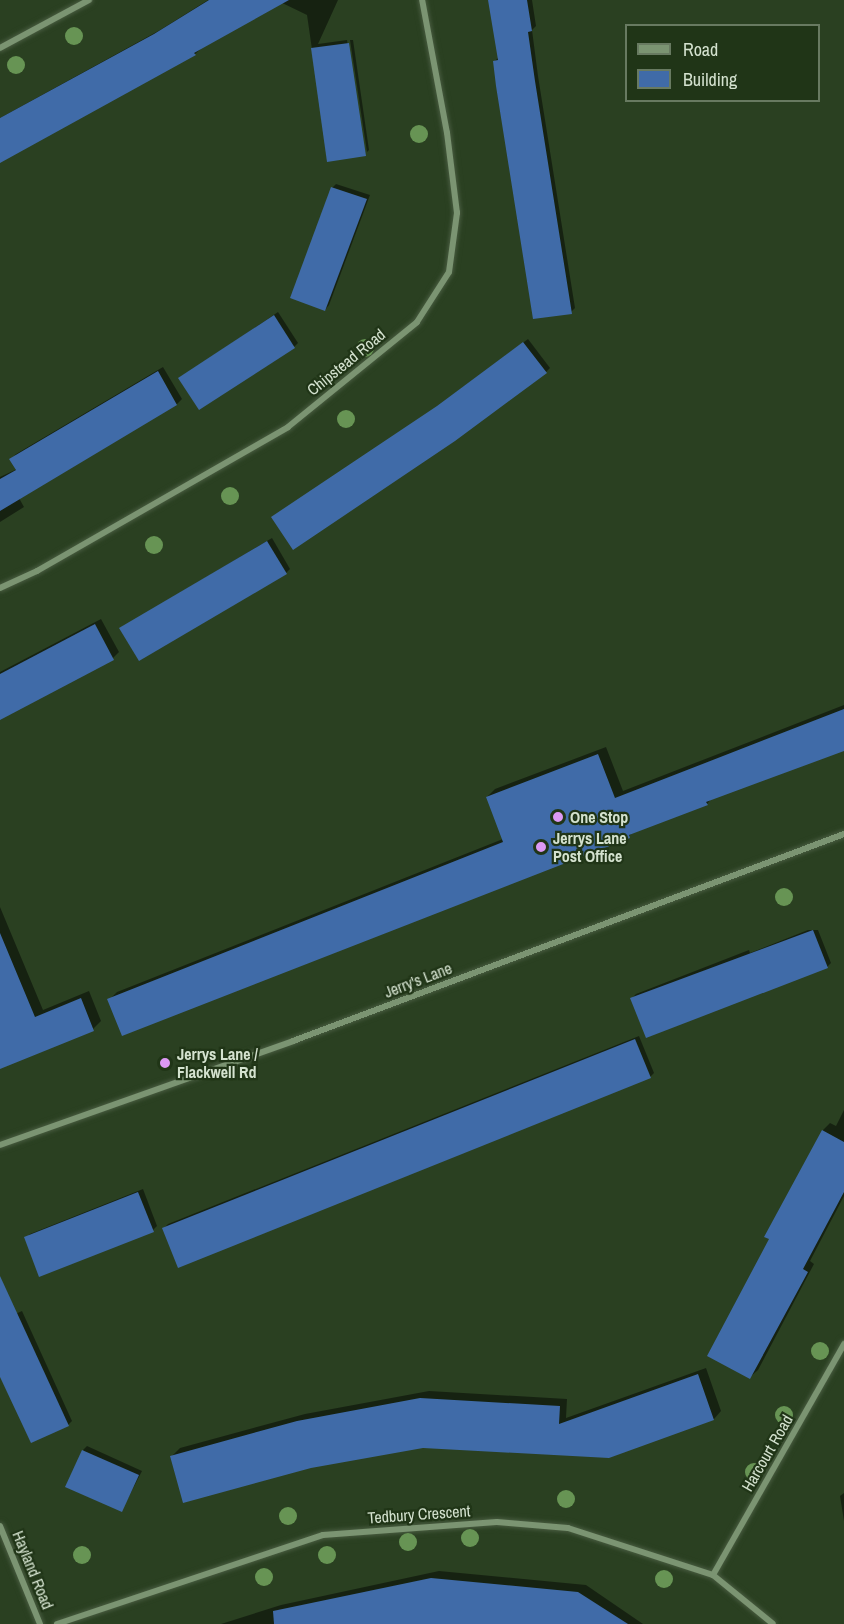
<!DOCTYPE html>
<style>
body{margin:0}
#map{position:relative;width:844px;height:1624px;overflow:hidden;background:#2a4021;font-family:"Archivo Narrow",sans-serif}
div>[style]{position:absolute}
.shadow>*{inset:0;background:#0007}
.building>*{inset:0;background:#406ba8}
.roads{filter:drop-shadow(0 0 2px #485b40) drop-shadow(0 0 2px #485b40)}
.street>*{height:6px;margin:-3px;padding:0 3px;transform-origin:3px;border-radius:3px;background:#7b9472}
.trees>*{width:18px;height:18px;margin:-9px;border-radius:50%;background:#679454}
.dots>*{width:16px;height:16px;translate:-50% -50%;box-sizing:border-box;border:3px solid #203517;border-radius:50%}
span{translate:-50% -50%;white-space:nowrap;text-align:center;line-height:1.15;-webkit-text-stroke:4.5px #203517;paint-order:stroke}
.street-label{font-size:16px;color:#d4e2cf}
.poi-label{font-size:16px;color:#d4e2cf;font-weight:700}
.left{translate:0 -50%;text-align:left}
.legend{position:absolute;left:625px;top:24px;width:195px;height:78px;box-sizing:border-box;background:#203517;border:2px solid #687a61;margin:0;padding:8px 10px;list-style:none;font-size:18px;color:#d4e2cf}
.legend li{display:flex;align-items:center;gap:12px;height:30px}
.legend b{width:30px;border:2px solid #687a61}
</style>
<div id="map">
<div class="shadow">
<i style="clip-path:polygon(208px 0,257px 0,195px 54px,0 160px,0 118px,160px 30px)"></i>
<i style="clip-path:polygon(276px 0,338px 0,318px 44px,347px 40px,365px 154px,328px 160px,307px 15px)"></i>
<i style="clip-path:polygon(490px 0,532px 0,536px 26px,532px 30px,538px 76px,575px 308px,571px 312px,495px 61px,499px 57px)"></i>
<i style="clip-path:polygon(350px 40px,353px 40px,369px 150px,367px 152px)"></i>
<i style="clip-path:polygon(336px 184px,370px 195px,329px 305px,325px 310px,332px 188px)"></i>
<i style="clip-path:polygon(278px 312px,298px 343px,294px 347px,180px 378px)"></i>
<i style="clip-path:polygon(528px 339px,550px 368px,546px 372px,443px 402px)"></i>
<i style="clip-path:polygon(163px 367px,182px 399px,177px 404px,19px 498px,24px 507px,0 522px,0 477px,17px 469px,11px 459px,16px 454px)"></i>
<i style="clip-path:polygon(272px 538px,290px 569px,286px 573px,121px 628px)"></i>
<i style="clip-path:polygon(101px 619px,119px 652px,113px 658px,0 717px,0 672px)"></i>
<i style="clip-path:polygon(844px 705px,844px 749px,712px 798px,707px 804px,633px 832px,629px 836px,109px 1000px,117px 992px,503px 839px,487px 797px,495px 789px,606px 747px,623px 791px)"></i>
<i style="clip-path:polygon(0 907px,43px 1010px,89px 991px,101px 1021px,93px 1029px,0 1062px)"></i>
<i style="clip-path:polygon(808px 930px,818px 930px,831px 963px,827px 967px,632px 998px,636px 994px,749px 950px,750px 953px)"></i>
<i style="clip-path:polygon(639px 1036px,654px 1073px,650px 1077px,164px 1228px,168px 1224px)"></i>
<i style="clip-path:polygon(844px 1110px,844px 1196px,810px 1261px,814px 1264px,758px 1370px,750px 1377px,771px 1239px,823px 1130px,830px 1123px,836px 1126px)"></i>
<i style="clip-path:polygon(143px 1189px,157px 1226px,153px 1230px,26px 1238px,30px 1234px)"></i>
<i style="clip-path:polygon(22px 1311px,72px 1421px,68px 1425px,0 1373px,0 1321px)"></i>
<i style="clip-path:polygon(706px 1368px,721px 1411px,714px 1419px,423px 1446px,172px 1456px,180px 1448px,305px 1414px,429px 1391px,567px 1399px,566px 1418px)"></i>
<i style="clip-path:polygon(87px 1446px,142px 1471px,122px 1510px,83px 1450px)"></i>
<i style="clip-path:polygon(844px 1493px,844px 1521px,840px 1496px)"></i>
<i style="clip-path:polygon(439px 1571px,586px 1585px,643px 1624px,221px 1624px,281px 1605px)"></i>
</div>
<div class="building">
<i style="clip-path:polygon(209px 0,289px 0,194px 53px,196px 55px,0 163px,0 118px,154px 34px)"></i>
<i style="clip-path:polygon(488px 0,527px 0,532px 31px,528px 32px,535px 81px,572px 314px,533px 319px,496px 86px,493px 61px,498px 60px)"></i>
<i style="clip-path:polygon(349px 43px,366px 156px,327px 162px,311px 48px)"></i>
<i style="clip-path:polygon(331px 187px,367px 199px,325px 311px,290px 298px)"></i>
<i style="clip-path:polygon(274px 315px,295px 348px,199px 410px,178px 378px)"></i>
<i style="clip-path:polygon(523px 342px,547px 373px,455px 441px,293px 550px,271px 517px,437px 406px)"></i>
<i style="clip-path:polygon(158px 371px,177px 405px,0 511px,0 479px,16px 470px,9px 459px)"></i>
<i style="clip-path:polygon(267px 541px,287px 574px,139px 661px,119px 628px)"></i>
<i style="clip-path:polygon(95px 624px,114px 660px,0 720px,0 674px)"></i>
<i style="clip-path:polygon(844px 709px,844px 751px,706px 802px,708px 805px,629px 835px,630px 838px,122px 1036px,107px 999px,503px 842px,486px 797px,598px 754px,615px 798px)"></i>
<i style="clip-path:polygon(813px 930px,828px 968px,646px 1038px,630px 998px)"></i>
<i style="clip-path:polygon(0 933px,35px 1017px,81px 998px,94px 1031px,0 1069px)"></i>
<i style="clip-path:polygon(635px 1039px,651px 1078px,178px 1268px,162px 1228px)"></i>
<i style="clip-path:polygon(822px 1130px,844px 1142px,844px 1192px,803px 1269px,808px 1272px,750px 1379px,707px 1356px,769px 1239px,764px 1237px)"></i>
<i style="clip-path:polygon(138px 1192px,154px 1232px,39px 1277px,24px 1237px)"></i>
<i style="clip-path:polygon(0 1276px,69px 1426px,31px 1443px,0 1377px)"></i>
<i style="clip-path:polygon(698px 1374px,714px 1420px,609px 1458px,423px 1448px,311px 1468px,183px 1503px,170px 1456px,297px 1421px,420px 1398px,560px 1406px,559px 1424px)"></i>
<i style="clip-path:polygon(82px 1450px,139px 1475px,122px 1512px,65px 1487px)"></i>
<i style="clip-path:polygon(431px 1578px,578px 1592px,628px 1624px,274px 1624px,273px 1611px)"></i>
</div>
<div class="roads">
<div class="street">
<i style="left:0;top:48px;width:101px;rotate:-28.3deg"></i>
<i style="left:0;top:588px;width:41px;rotate:-24.7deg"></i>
<i style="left:37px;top:571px;width:289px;rotate:-29.8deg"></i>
<i style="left:288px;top:427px;width:166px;rotate:-39.1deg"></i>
<i style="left:417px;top:322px;width:59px;rotate:-57.4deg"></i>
<i style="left:449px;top:272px;width:60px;rotate:-82.3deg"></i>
<i style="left:457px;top:213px;width:81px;rotate:-97.1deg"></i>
<i style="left:447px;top:133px;width:135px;rotate:-100.6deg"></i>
<i style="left:0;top:1145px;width:311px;rotate:-19.5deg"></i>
<i style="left:293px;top:1041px;width:589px;rotate:-20.59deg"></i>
<i style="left:0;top:1526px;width:106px;rotate:67.8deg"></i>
<i style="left:713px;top:1575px;width:266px;rotate:-60.4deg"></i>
<i style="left:57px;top:1624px;width:280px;rotate:-18.5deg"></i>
<i style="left:323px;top:1535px;width:174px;rotate:-4.3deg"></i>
<i style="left:497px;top:1522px;width:71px;rotate:4.8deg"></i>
<i style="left:568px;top:1528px;width:152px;rotate:18deg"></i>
<i style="left:713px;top:1575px;width:77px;rotate:39.2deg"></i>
</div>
</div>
<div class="trees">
<i style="left:74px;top:36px"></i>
<i style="left:16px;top:65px"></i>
<i style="left:419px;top:134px"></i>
<i style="left:365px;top:348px"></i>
<i style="left:346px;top:419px"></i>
<i style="left:230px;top:496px"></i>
<i style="left:154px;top:545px"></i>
<i style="left:784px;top:897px"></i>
<i style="left:820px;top:1351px"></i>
<i style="left:784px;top:1415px"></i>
<i style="left:754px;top:1472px"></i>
<i style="left:566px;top:1499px"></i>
<i style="left:288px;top:1516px"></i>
<i style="left:470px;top:1538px"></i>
<i style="left:408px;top:1542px"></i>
<i style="left:82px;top:1555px"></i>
<i style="left:327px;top:1555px"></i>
<i style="left:264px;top:1577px"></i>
<i style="left:664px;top:1579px"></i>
</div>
<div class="dots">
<i style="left:558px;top:817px;background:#dc99f4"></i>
<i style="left:541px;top:847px;background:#dc99f4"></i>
<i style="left:165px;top:1063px;background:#dc99f4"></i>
</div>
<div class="street-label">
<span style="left:346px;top:362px;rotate:-39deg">Chipstead Road</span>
<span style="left:418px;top:980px;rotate:-21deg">Jerry's Lane</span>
<span style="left:767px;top:1453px;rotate:-60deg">Harcourt Road</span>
<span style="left:419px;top:1514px;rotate:-4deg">Tedbury Crescent</span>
<span style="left:33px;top:1570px;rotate:68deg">Hayland Road</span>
</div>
<div class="poi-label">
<span class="left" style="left:570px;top:817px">One Stop</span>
<span class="left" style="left:553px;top:847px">Jerrys Lane<br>Post Office</span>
<span class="left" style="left:177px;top:1063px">Jerrys Lane /<br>Flackwell Rd</span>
</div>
<ul class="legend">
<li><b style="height:8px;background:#7b9472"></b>Road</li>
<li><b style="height:16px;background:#406ba8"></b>Building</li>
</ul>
</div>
